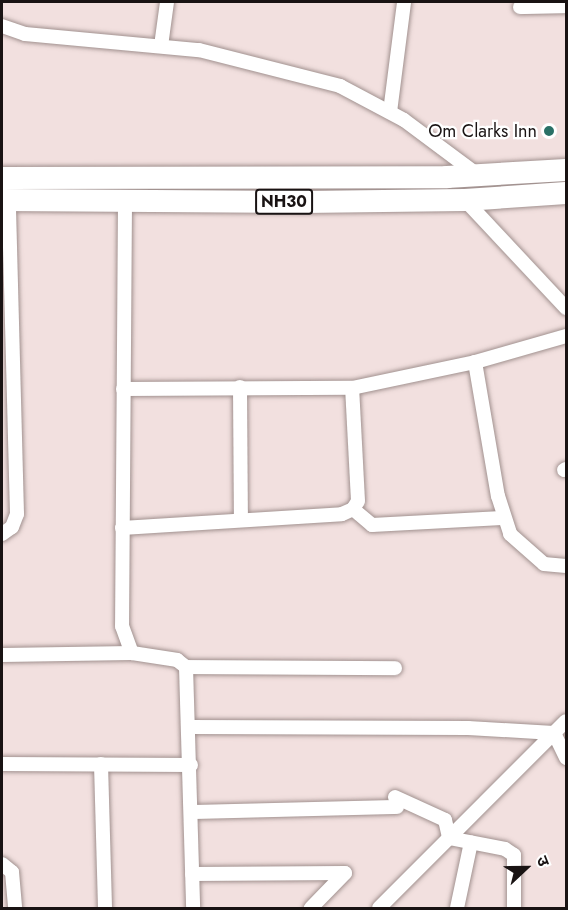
<!DOCTYPE html>
<meta charset="utf-8">
<style>
body{margin:0}
#map{position:relative;width:568px;height:910px;overflow:hidden;background:#f2e0df;font-family:Jost,"Noto Sans Devanagari",sans-serif}
div>[style]{position:absolute}
.roads{filter:drop-shadow(0 0 2px #a1918f) drop-shadow(0 0 2px #a1918f)}
.minor>*{height:14px;margin:-7px;padding:0 7px;transform-origin:7px;border-radius:7px;background:#fff}
.trunk>*{height:22px;margin:-11px;padding:0 11px;transform-origin:11px;border-radius:11px;background:#fff}
.dots>*{width:16px;height:16px;translate:-50% -50%;box-sizing:border-box;border:3px solid #fff;border-radius:50%}
span{translate:-50% -50%;white-space:nowrap;text-align:center;line-height:1.15;-webkit-text-stroke:4.5px #fff;paint-order:stroke}
.shield-label span{padding:2px 4px;background:#fff;border:2px solid;border-radius:4px;-webkit-text-stroke-width:0}
.shield-label{font-size:16px;color:#191313;font-weight:700}
.poi-label{font-size:18px;color:#191313}
.right{translate:-100% -50%;text-align:right}
.frame{position:absolute;inset:0;border:3px solid #191313;pointer-events:none}
.north{position:absolute;left:496px;top:838px;width:60px;height:60px;-webkit-text-stroke:4px #fff;paint-order:stroke;rotate:68deg;font-size:16px;font-weight:700;line-height:24px;text-align:center;color:#191313}
.north::after{content:'';display:block;margin:auto;width:21px;height:27px;background:#191313;clip-path:polygon(50% 0,100% 100%,50% 72%,0 100%)}
</style>
<div id="map">
<div class="roads">
<div class="minor">
<i style="left:520px;top:7px;width:46px;rotate:-1.2deg"></i>
<i style="left:2px;top:26px;width:24px;rotate:19deg"></i>
<i style="left:25px;top:34px;width:175px;rotate:5.3deg"></i>
<i style="left:199px;top:50px;width:146px;rotate:14.3deg"></i>
<i style="left:340px;top:86px;width:72px;rotate:28deg"></i>
<i style="left:404px;top:120px;width:94px;rotate:36.7deg"></i>
<i style="left:161px;top:46px;width:44px;rotate:-82.2deg"></i>
<i style="left:390px;top:112px;width:111px;rotate:-82.7deg"></i>
<i style="left:465px;top:200px;width:148px;rotate:46.9deg"></i>
<i style="left:125px;top:202px;width:424px;rotate:90.4deg"></i>
<i style="left:122px;top:626px;width:29px;rotate:70deg"></i>
<i style="left:132px;top:653px;width:46px;rotate:8.8deg"></i>
<i style="left:177px;top:660px;width:11px;rotate:38deg"></i>
<i style="left:186px;top:667px;width:241px;rotate:88.3deg"></i>
<i style="left:475px;top:362px;width:136px;rotate:80.3deg"></i>
<i style="left:498px;top:496px;width:40px;rotate:72deg"></i>
<i style="left:510px;top:534px;width:45px;rotate:41.4deg"></i>
<i style="left:544px;top:564px;width:22px;rotate:5deg"></i>
<i style="left:240px;top:387px;width:133px;rotate:89.6deg"></i>
<i style="left:123px;top:389px;width:229px;rotate:-0.3deg"></i>
<i style="left:352px;top:388px;width:126px;rotate:-11.9deg"></i>
<i style="left:475px;top:362px;width:95px;rotate:-15.9deg"></i>
<i style="left:564px;top:470px;width:2px;rotate:-27deg"></i>
<i style="left:353px;top:509px;width:25px;rotate:40deg"></i>
<i style="left:372px;top:525px;width:130px;rotate:-3.1deg"></i>
<i style="left:122px;top:528px;width:220px;rotate:-3.6deg"></i>
<i style="left:342px;top:514px;width:12px;rotate:-24deg"></i>
<i style="left:353px;top:509px;width:9px;rotate:-58deg"></i>
<i style="left:358px;top:501px;width:113px;rotate:-93deg"></i>
<i style="left:2px;top:534px;width:12px;rotate:-35deg"></i>
<i style="left:12px;top:527px;width:14px;rotate:-69deg"></i>
<i style="left:17px;top:514px;width:314px;rotate:-91.5deg"></i>
<i style="left:2px;top:655px;width:130px;rotate:-0.9deg"></i>
<i style="left:186px;top:667px;width:209px;rotate:0.3deg"></i>
<i style="left:190px;top:727px;width:278px;rotate:0.2deg"></i>
<i style="left:468px;top:728px;width:86px;rotate:3.3deg"></i>
<i style="left:554px;top:733px;width:28px;rotate:64deg"></i>
<i style="left:2px;top:764px;width:189px;rotate:0.3deg"></i>
<i style="left:101px;top:764px;width:144px;rotate:88.4deg"></i>
<i style="left:395px;top:797px;width:55px;rotate:24.7deg"></i>
<i style="left:445px;top:820px;width:18px;rotate:77deg"></i>
<i style="left:449px;top:838px;width:57px;rotate:11.1deg"></i>
<i style="left:505px;top:849px;width:11px;rotate:34deg"></i>
<i style="left:514px;top:855px;width:53px;rotate:90deg"></i>
<i style="left:191px;top:812px;width:206px;rotate:-1.4deg"></i>
<i style="left:2px;top:864px;width:13px;rotate:39deg"></i>
<i style="left:12px;top:872px;width:36px;rotate:85deg"></i>
<i style="left:192px;top:874px;width:153px;rotate:-0.4deg"></i>
<i style="left:345px;top:873px;width:49px;rotate:134.2deg"></i>
<i style="left:379px;top:908px;width:264px;rotate:-45deg"></i>
<i style="left:457px;top:908px;width:67px;rotate:-78deg"></i>
</div>
<div class="trunk">
<i style="left:2px;top:178px;width:445px;rotate:-0.1deg"></i>
<i style="left:447px;top:177px;width:119px;rotate:-3.4deg"></i>
<i style="left:2px;top:200px;width:301px;rotate:0.4deg"></i>
<i style="left:303px;top:202px;width:162px;rotate:-0.7deg"></i>
<i style="left:465px;top:200px;width:101px;rotate:-4deg"></i>
</div>
</div>
<div class="dots">
<i style="left:549px;top:131px;background:#2a7066"></i>
</div>
<div class="shield-label">
<span style="left:284px;top:202px">NH30</span>
</div>
<div class="poi-label">
<span class="right" style="left:537px;top:131px">Om Clarks Inn</span>
</div>
<div class="frame"></div>
<div class="north">उ</div>
</div>
